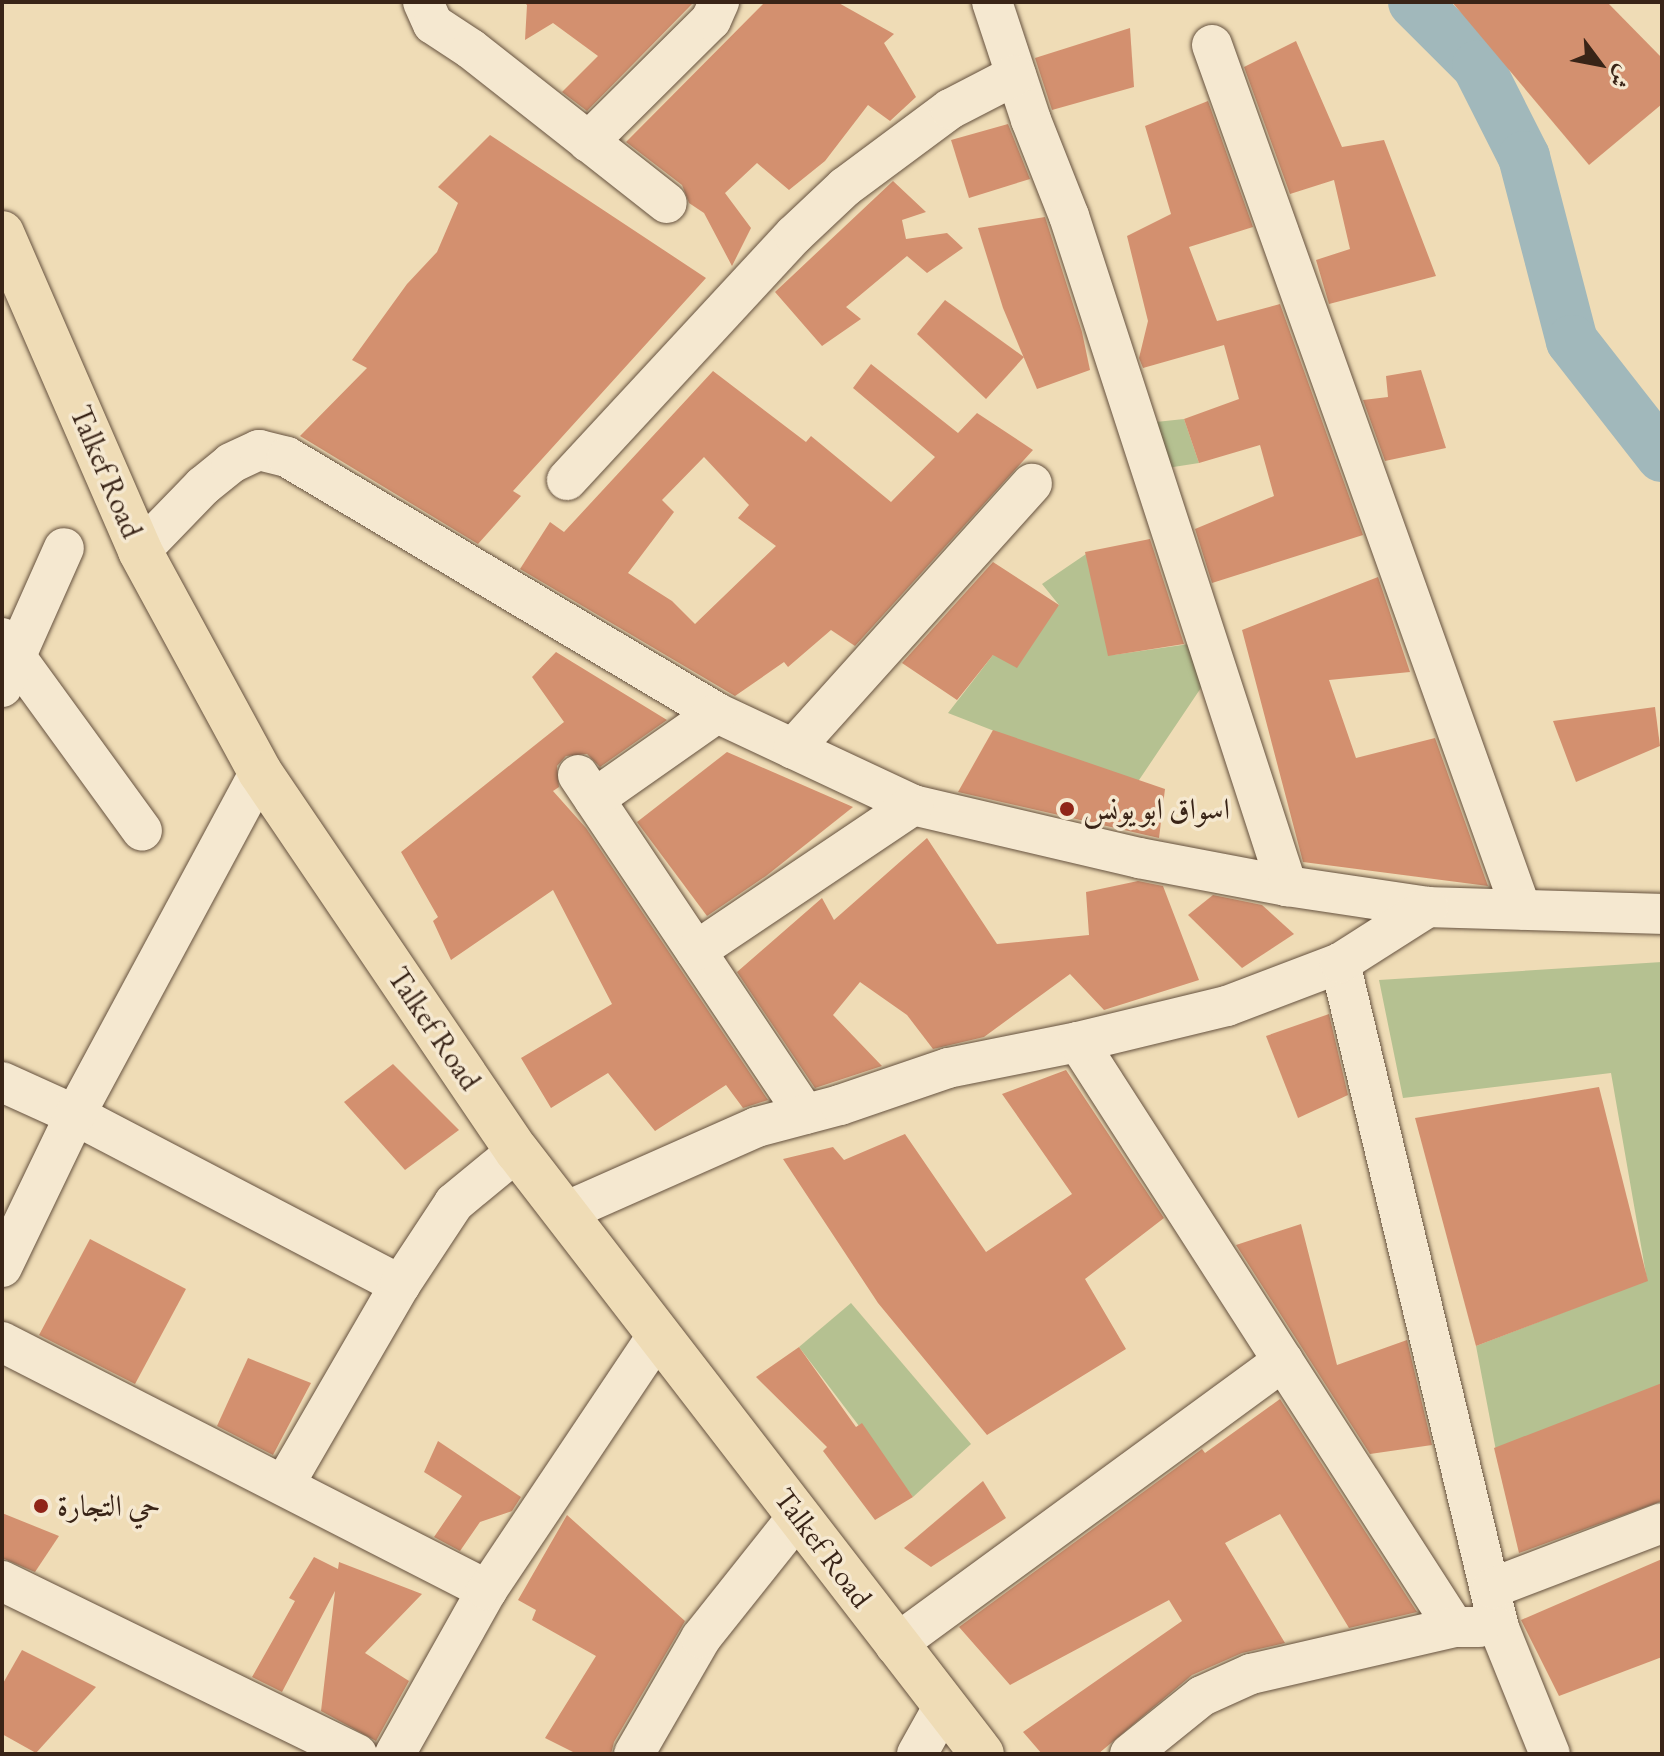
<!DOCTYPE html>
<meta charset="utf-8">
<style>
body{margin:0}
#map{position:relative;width:1664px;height:1756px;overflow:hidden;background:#efdcb6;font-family:"EB Garamond",Amiri,serif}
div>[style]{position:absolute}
.green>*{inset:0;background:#b5c191}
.river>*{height:52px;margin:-26px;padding:0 26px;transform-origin:26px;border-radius:26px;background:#a1b8bb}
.building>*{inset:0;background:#d3906f}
.roads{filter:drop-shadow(0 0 2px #66523f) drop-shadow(0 0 2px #66523f)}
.minor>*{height:40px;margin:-20px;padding:0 20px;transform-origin:20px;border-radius:20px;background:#f5e8d0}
.major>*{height:44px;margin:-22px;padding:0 22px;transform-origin:22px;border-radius:22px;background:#efdcb6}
.dots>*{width:22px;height:22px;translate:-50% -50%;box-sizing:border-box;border:4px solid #f5e8d0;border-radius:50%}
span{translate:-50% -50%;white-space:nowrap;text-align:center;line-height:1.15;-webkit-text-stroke:7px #f5e8d0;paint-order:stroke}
.street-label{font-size:30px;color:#392417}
.poi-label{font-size:30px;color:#392417}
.left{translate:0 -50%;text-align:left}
.frame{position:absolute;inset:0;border:4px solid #392417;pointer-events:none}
.north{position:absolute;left:1560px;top:24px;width:80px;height:80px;-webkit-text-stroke:6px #f5e8d0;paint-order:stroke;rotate:122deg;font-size:22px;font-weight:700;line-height:32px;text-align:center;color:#392417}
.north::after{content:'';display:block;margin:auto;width:28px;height:36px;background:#392417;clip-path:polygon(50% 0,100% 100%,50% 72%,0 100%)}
</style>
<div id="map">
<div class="green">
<i style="clip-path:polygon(1184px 419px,1199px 463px,1167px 468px,1156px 422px)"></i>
<i style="clip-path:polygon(1089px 552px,1113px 655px,1189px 644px,1215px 667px,1135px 786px,948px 713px,993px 655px,1059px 605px,1042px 584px)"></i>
<i style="clip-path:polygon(1662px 962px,1662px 1398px,1498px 1461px,1476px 1346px,1647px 1280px,1611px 1073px,1403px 1098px,1379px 980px)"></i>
<i style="clip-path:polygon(851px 1303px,971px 1444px,913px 1497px,799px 1347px)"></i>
</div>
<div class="river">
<i style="left:1414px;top:2px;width:91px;rotate:45deg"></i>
<i style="left:1478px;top:66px;width:102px;rotate:63.2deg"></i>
<i style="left:1524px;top:157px;width:190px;rotate:75.4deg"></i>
<i style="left:1572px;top:341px;width:146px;rotate:52deg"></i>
</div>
<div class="building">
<i style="clip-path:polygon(524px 2px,694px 2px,587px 111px,562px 92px,598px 56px,553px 23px,525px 40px,527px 5px)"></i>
<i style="clip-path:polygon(765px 2px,837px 2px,894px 34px,884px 43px,916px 97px,890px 121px,868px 105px,825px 161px,789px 190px,757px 163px,725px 193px,751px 228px,732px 266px,704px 213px,689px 203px,682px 185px,626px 142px)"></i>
<i style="clip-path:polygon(1452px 2px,1607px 2px,1662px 58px,1662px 104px,1589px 165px)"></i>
<i style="clip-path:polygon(1130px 28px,1134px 87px,1052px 110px,1035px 58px)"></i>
<i style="clip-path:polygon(1296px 41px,1342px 147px,1384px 140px,1436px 276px,1329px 304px,1316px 260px,1350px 249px,1334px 180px,1290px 194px,1244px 67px)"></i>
<i style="clip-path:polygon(1208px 101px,1253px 227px,1189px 247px,1217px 321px,1280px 304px,1363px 535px,1212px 583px,1195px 529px,1274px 496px,1260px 445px,1199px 463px,1184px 419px,1239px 399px,1224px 345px,1143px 368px,1139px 358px,1148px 321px,1127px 236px,1171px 214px,1145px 126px)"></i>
<i style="clip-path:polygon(1008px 124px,1030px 179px,969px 198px,951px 140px)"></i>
<i style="clip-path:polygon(490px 135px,706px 278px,513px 491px,521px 496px,478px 544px,300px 436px,367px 368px,352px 360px,407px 284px,437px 252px,458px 203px,438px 187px)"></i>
<i style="clip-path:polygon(893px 181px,926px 212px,902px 220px,906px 239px,947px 233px,963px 248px,927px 273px,907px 256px,846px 307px,861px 319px,822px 346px,775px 292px)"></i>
<i style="clip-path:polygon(1045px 217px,1082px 332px,1090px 370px,1037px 389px,1003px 308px,978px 228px)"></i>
<i style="clip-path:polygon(945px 300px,1024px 357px,986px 399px,917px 334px)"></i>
<i style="clip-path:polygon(evenodd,871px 364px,958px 433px,977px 413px,1033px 450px,855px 646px,831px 630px,788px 667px,784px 662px,735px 696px,520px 569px,550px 522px,564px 532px,713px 371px,806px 442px,811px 436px,891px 502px,935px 457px,853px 388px,871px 364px,704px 457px,749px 505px,738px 518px,776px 546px,695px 624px,672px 601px,628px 573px,674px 512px,662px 500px,704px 457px)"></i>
<i style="clip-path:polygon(1421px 370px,1446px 448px,1385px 461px,1363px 400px,1388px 397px,1386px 376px)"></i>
<i style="clip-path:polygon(1150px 539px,1184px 644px,1108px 656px,1085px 552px)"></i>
<i style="clip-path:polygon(993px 562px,1059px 605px,1017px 668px,993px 655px,957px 700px,902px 663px)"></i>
<i style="clip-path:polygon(1378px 577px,1410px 672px,1329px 680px,1356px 758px,1435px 738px,1488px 886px,1303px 862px,1242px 630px)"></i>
<i style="clip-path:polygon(556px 652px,667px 720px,600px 767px,587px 754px,566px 756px,557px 766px,559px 787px,553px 791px,586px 828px,768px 1100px,743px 1108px,726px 1085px,655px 1131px,608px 1073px,551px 1108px,521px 1058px,612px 1004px,553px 890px,451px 960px,433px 921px,438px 917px,401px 852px,564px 722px,532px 677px)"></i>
<i style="clip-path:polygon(1655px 707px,1660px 746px,1576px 782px,1553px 721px)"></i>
<i style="clip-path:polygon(993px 730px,1165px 789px,1159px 838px,958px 792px)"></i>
<i style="clip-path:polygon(727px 752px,853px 807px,766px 876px,707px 916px,637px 822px)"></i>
<i style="clip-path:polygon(927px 838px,997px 944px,1089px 935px,1086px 892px,1138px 881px,1163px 886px,1199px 980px,1104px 1010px,1070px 974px,984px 1037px,933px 1049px,907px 1015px,860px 982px,833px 1015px,882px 1066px,815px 1088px,737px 972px,822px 898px,834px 920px)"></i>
<i style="clip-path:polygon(1213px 895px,1262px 905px,1294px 934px,1242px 968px,1188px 915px)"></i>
<i style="clip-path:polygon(1329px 1014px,1348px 1095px,1298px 1118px,1266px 1036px)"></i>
<i style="clip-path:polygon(393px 1064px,459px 1130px,405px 1170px,344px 1102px)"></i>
<i style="clip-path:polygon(1066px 1070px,1164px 1218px,1085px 1279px,1126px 1349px,987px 1435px,878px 1303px,783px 1159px,833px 1147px,844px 1160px,905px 1134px,986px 1252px,1072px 1194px,1002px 1094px)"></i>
<i style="clip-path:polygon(1599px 1087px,1648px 1281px,1476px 1346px,1415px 1118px)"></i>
<i style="clip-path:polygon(1301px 1224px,1337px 1365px,1407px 1340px,1432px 1445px,1370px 1454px,1236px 1245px)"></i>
<i style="clip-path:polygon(90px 1239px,186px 1289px,135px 1384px,39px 1335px)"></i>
<i style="clip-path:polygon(799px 1347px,856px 1427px,862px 1423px,913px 1497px,875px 1520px,823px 1451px,827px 1447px,756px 1377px)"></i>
<i style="clip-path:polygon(248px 1358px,311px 1383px,273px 1455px,217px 1426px)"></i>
<i style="clip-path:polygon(1662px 1383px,1662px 1501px,1519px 1553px,1494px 1448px)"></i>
<i style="clip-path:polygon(1280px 1399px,1417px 1612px,1349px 1628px,1280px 1514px,1225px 1543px,1285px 1643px,1242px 1653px,1192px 1675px,1098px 1754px,1042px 1754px,1023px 1732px,1182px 1621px,1169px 1600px,1010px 1685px,959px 1627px,1202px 1449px,1205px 1453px)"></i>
<i style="clip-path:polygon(438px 1441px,521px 1497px,512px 1511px,480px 1522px,460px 1551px,434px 1537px,462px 1496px,424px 1472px)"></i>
<i style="clip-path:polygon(983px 1481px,1006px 1518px,931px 1567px,904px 1548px)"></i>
<i style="clip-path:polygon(2px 1513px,59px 1536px,35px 1572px,2px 1558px)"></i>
<i style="clip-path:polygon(567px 1515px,685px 1621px,614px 1742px,611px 1754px,577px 1754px,545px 1738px,596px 1656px,532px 1620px,536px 1610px,518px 1600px)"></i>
<i style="clip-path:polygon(314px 1557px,338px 1569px,339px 1562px,422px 1594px,365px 1653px,409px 1681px,376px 1741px,321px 1711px,335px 1591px,282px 1692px,252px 1677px,295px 1601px,289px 1598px)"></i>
<i style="clip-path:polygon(1662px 1559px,1662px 1657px,1559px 1696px,1521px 1620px)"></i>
<i style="clip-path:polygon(22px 1650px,96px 1687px,36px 1753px,2px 1734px,2px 1685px)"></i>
</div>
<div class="roads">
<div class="minor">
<i style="left:423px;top:2px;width:24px;rotate:66deg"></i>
<i style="left:433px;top:24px;width:45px;rotate:33.3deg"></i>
<i style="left:471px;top:49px;width:249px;rotate:38.2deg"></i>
<i style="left:992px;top:2px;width:124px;rotate:71.7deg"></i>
<i style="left:1031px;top:120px;width:103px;rotate:68.4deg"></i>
<i style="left:1069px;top:216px;width:705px;rotate:71.98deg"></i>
<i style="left:1212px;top:45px;width:918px;rotate:70.32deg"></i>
<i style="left:588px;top:142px;width:173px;rotate:-44.8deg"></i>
<i style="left:711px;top:20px;width:20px;rotate:-66deg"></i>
<i style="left:567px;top:480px;width:334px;rotate:-47.2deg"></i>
<i style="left:794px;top:235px;width:70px;rotate:-43.3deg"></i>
<i style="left:845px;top:187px;width:131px;rotate:-36.6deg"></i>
<i style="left:950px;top:109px;width:74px;rotate:-27.3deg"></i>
<i style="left:140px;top:551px;width:91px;rotate:-45.9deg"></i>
<i style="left:203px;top:486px;width:36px;rotate:-39deg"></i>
<i style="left:231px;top:463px;width:31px;rotate:-25deg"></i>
<i style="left:259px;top:450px;width:29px;rotate:14deg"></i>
<i style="left:287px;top:457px;width:500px;rotate:30.77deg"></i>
<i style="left:717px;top:713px;width:217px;rotate:25.1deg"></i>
<i style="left:913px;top:805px;width:232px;rotate:13.2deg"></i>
<i style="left:1139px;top:858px;width:151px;rotate:10.7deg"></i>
<i style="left:1287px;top:886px;width:143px;rotate:8.5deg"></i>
<i style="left:1428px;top:907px;width:234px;rotate:1.7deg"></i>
<i style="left:2px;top:638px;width:238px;rotate:54deg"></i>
<i style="left:2px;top:687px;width:152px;rotate:-66deg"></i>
<i style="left:793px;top:749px;width:357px;rotate:-48deg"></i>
<i style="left:578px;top:775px;width:408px;rotate:56.2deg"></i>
<i style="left:594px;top:799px;width:150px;rotate:-35deg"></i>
<i style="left:696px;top:951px;width:262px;rotate:-33.9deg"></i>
<i style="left:1340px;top:963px;width:684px;rotate:76.55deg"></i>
<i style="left:1499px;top:1628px;width:136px;rotate:68deg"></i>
<i style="left:1078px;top:1042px;width:695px;rotate:57.27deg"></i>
<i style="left:2px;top:1082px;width:80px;rotate:24.3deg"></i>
<i style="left:75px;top:1115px;width:367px;rotate:27.6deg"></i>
<i style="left:565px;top:1212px;width:210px;rotate:-23.9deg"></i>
<i style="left:757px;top:1127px;width:86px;rotate:-14.8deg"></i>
<i style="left:840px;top:1105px;width:114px;rotate:-18.9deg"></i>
<i style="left:948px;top:1068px;width:133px;rotate:-11.3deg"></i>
<i style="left:1078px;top:1042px;width:153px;rotate:-13.6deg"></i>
<i style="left:1227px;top:1006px;width:121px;rotate:-20.8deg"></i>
<i style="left:1340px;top:963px;width:104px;rotate:-32.5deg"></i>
<i style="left:2px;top:1267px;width:169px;rotate:-64.3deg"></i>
<i style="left:75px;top:1115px;width:390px;rotate:-61.7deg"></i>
<i style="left:2px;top:1342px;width:545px;rotate:27.08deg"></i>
<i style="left:284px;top:1485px;width:231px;rotate:-59.9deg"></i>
<i style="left:400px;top:1285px;width:98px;rotate:-56.6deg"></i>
<i style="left:454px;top:1203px;width:82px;rotate:-39.5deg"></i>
<i style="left:2px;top:1581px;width:395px;rotate:26deg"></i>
<i style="left:1492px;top:1588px;width:182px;rotate:-20.9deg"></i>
<i style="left:895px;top:1645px;width:481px;rotate:-36.2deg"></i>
<i style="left:395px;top:1754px;width:188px;rotate:-60.7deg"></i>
<i style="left:487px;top:1590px;width:306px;rotate:-56.2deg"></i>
<i style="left:634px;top:1754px;width:134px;rotate:-60deg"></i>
<i style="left:701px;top:1638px;width:157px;rotate:-51.5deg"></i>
<i style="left:917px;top:1754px;width:57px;rotate:-60.8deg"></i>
<i style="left:1130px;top:1754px;width:92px;rotate:-38.9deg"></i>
<i style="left:1202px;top:1696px;width:54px;rotate:-24.2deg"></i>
<i style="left:1251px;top:1674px;width:208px;rotate:-13deg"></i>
<i style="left:1454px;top:1627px;width:25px"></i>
</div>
<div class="major">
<i style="left:2px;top:233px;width:347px;rotate:66.5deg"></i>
<i style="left:140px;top:551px;width:251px;rotate:61.5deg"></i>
<i style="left:260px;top:772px;width:458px;rotate:55.9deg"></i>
<i style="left:517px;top:1151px;width:761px;rotate:52.36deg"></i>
</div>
</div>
<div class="dots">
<i style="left:1067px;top:809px;background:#8f2418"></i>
<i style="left:41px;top:1506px;background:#8f2418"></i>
</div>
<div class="street-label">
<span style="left:106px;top:472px;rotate:67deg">Talkef Road</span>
<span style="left:434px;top:1029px;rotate:56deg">Talkef Road</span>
<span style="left:823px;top:1548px;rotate:53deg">Talkef Road</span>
</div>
<div class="poi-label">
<span class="left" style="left:1083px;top:809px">اسواق ابو يونس</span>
<span class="left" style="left:57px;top:1506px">حي التجارة</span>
</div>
<div class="frame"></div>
<div class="north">ش</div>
</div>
